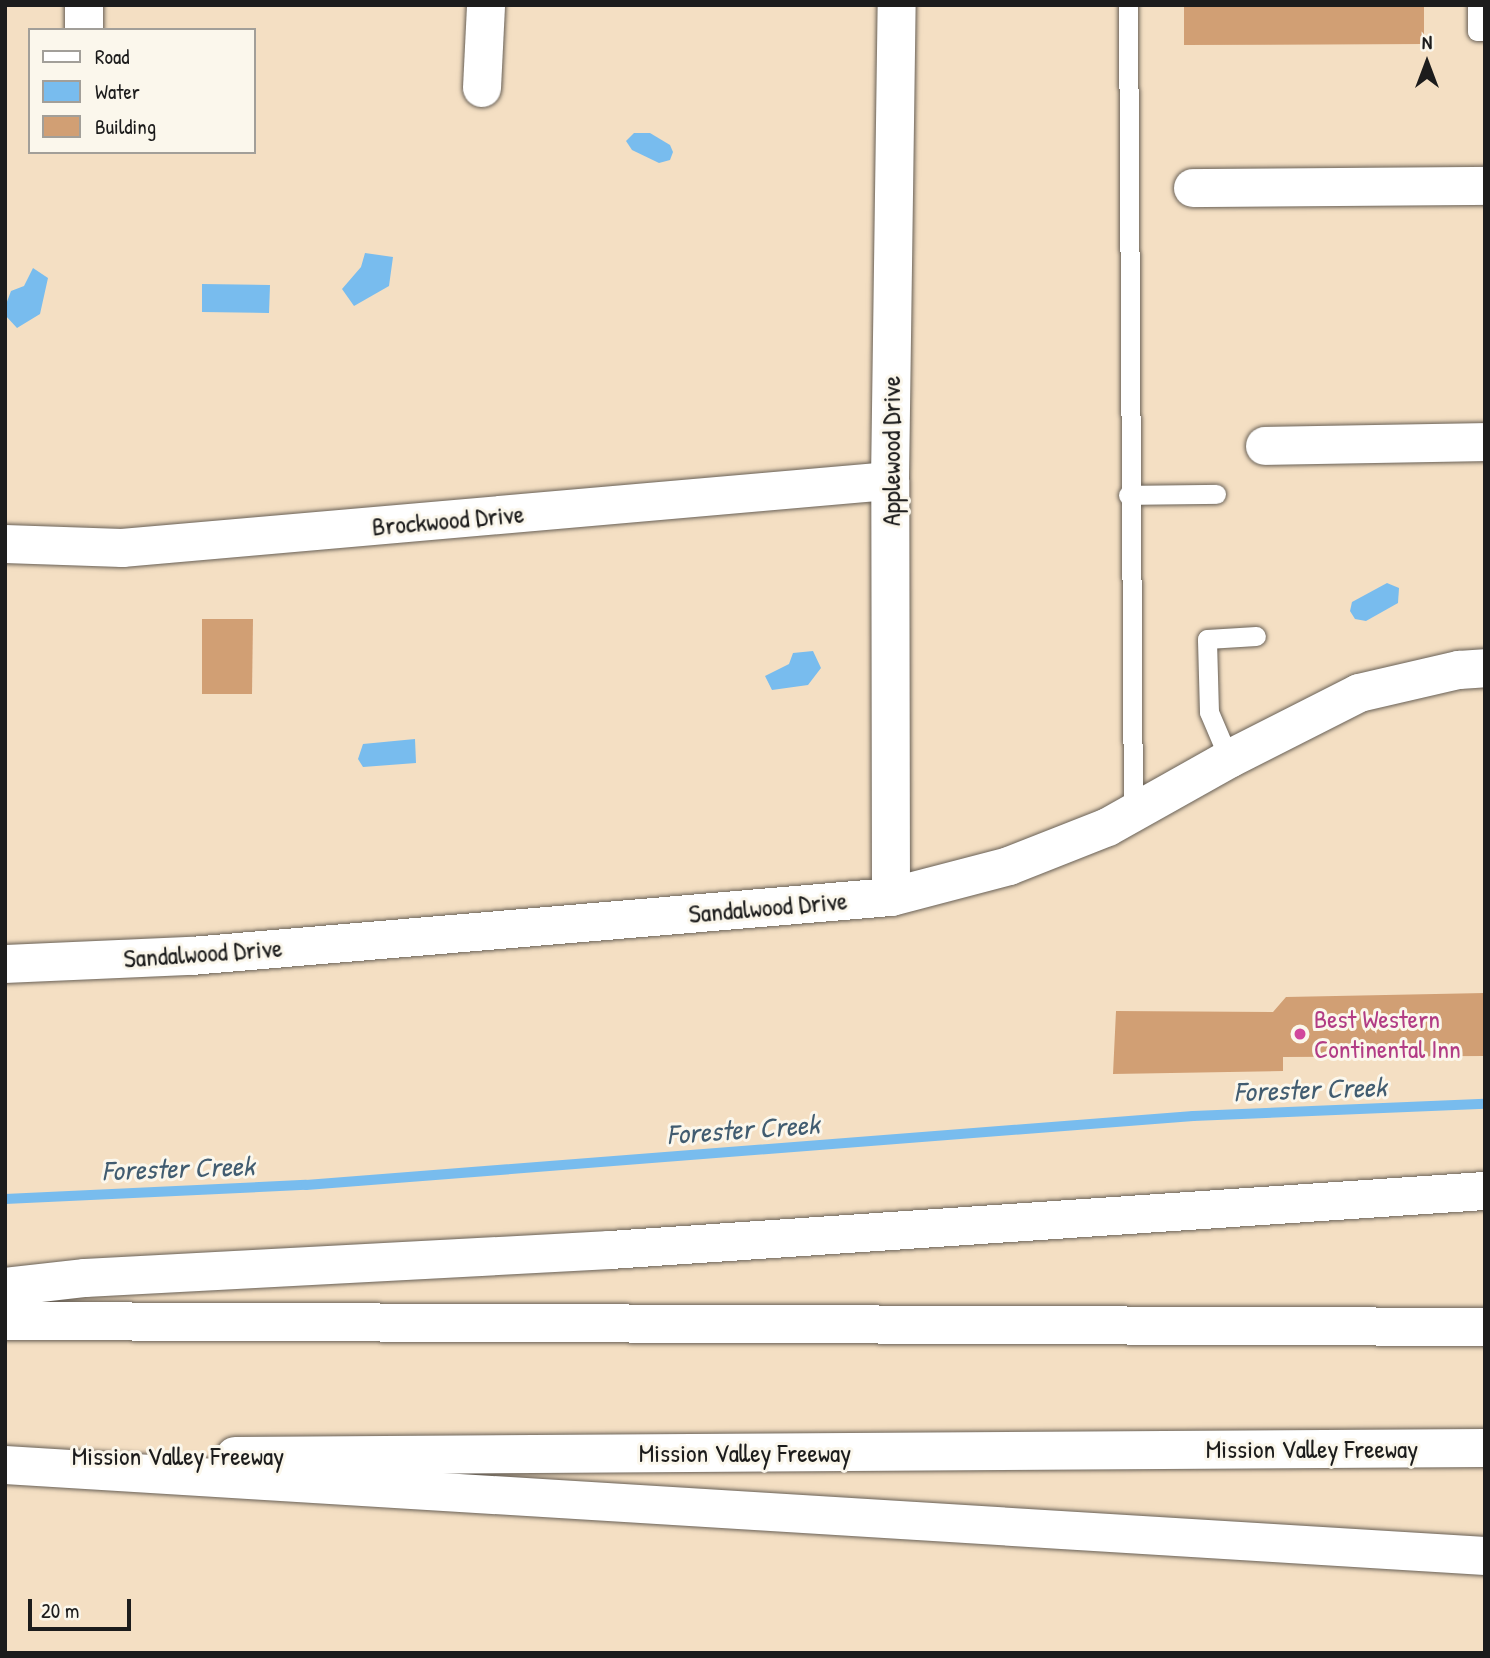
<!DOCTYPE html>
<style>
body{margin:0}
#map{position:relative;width:1490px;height:1658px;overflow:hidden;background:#f4dfc3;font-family:"Patrick Hand",sans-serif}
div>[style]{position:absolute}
.water>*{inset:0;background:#78bcee}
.stream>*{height:10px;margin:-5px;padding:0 5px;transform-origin:5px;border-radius:5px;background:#78bcee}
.building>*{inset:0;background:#d19f74}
.roads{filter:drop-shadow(0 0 2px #686056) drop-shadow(0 0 2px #686056)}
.lane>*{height:19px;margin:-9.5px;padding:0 9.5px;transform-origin:9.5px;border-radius:9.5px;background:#fff}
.street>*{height:38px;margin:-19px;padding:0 19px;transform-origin:19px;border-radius:19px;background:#fff}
.secondary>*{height:38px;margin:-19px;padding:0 19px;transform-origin:19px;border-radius:19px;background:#fff}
.highway>*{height:38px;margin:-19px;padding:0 19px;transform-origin:19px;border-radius:19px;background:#fff}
.dots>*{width:19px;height:19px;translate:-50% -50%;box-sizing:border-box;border:4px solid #fbf7ec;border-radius:50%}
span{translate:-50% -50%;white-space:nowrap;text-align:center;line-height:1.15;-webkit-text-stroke:6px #fbf7ec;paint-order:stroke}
.street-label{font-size:26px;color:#1c1c1c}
.hotel-label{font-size:26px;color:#b23c85}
.left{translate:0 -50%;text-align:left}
.water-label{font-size:28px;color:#415c70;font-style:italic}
.frame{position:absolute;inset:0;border:7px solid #1c1c1c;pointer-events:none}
.legend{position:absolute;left:28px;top:28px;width:228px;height:126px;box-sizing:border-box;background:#fbf7ec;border:2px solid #a29f99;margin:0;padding:9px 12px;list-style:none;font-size:21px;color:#1c1c1c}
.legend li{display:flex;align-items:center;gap:14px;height:35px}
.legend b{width:35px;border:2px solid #a29f99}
.north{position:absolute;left:1392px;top:28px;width:70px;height:70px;-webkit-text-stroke:5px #fbf7ec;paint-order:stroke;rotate:0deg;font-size:19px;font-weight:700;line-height:28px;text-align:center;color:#1c1c1c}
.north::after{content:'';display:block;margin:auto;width:24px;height:32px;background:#1c1c1c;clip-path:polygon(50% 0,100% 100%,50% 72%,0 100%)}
.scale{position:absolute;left:28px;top:1599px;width:103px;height:32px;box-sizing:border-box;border:4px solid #1c1c1c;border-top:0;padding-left:9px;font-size:21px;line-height:24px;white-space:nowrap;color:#1c1c1c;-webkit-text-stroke:5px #fbf7ec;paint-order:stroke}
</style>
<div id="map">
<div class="water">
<i style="clip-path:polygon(634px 133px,650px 133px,670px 145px,673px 152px,670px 160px,659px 163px,632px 150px,626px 141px)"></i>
<i style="clip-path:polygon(365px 253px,393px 257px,389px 286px,354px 306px,342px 289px,361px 267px)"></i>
<i style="clip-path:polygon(33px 268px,48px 278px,40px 314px,17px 328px,5px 315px,5px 307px,11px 291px,24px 286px)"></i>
<i style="clip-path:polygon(202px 284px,270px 285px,269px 313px,202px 312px)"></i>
<i style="clip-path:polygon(1387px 583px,1399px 588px,1398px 603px,1366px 621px,1355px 619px,1350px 611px,1352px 602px)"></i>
<i style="clip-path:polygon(813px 651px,821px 668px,808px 685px,772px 690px,765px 676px,789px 664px,793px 653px)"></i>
<i style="clip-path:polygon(415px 739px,416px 763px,363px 767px,358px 759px,363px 744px)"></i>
</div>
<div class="stream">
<i style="left:5px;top:1199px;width:301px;rotate:-2.7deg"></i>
<i style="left:306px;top:1185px;width:890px;rotate:-4.45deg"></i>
<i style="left:1193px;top:1116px;width:292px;rotate:-2.4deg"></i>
</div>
<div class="building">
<i style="clip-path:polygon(1184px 5px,1424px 5px,1424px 44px,1184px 45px)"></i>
<i style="clip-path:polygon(202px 619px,253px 619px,252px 694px,202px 694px)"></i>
<i style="clip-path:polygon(1485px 993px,1485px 1056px,1283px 1057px,1283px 1071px,1113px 1074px,1116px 1011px,1273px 1012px,1286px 997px)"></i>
</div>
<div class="roads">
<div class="lane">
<i style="left:1128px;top:5px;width:808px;rotate:89.65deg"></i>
<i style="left:1477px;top:5px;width:26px;rotate:90deg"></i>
<i style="left:1477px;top:31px;width:8px"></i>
<i style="left:1128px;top:495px;width:88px;rotate:-0.7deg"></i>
<i style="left:1229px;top:759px;width:51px;rotate:-113.1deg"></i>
<i style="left:1209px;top:712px;width:73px;rotate:-91.6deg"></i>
<i style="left:1207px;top:639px;width:49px;rotate:-3.5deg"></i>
</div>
<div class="street">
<i style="left:84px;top:30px;width:25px;rotate:-90deg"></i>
<i style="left:482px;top:88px;width:83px;rotate:-87.2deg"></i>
<i style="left:1193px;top:188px;width:292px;rotate:-0.4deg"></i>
<i style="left:1265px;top:446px;width:220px;rotate:-1deg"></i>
<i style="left:5px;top:544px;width:117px;rotate:2deg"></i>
<i style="left:122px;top:548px;width:771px;rotate:-4.99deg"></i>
<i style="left:891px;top:897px;width:416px;rotate:-90.1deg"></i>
<i style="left:890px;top:481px;width:476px;rotate:-89.2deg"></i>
</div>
<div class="secondary">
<i style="left:5px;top:964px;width:186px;rotate:-2.5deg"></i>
<i style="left:191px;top:956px;width:702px;rotate:-4.82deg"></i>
<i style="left:891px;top:897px;width:122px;rotate:-14.7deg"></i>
<i style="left:1009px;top:866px;width:106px;rotate:-21.5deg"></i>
<i style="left:1108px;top:827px;width:139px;rotate:-29.3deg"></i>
<i style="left:1229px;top:759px;width:146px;rotate:-26.9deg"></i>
<i style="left:1359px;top:693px;width:103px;rotate:-13deg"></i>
<i style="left:1459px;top:670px;width:26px;rotate:-4deg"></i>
</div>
<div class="highway">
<i style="left:5px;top:1287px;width:81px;rotate:-6.4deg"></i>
<i style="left:85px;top:1278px;width:526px;rotate:-3.05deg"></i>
<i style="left:610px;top:1250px;width:877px;rotate:-3.86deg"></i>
<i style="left:5px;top:1321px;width:1480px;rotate:0.23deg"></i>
<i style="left:235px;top:1456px;width:1250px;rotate:-0.37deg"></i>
<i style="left:5px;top:1465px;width:1483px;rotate:3.52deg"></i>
</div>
</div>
<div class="dots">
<i style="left:1300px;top:1034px;background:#d1479c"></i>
</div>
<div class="street-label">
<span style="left:891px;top:451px;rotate:-90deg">Applewood Drive</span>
<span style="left:448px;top:520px;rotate:-5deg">Brockwood Drive</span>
<span style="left:768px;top:907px;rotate:-5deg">Sandalwood Drive</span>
<span style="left:203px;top:953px;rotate:-4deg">Sandalwood Drive</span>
<span style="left:1312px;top:1449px">Mission Valley Freeway</span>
<span style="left:745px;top:1453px">Mission Valley Freeway</span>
<span style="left:178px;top:1456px">Mission Valley Freeway</span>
</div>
<div class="hotel-label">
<span class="left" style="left:1314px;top:1034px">Best Western<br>Continental Inn</span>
</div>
<div class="water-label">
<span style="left:1310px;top:1089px;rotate:-2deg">Forester Creek</span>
<span style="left:743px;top:1129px;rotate:-4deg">Forester Creek</span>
<span style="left:178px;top:1168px;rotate:-2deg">Forester Creek</span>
</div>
<div class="frame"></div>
<ul class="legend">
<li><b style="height:9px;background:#fff"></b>Road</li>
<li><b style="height:19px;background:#78bcee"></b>Water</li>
<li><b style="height:19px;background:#d19f74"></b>Building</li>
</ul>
<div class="north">N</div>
<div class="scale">20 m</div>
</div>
